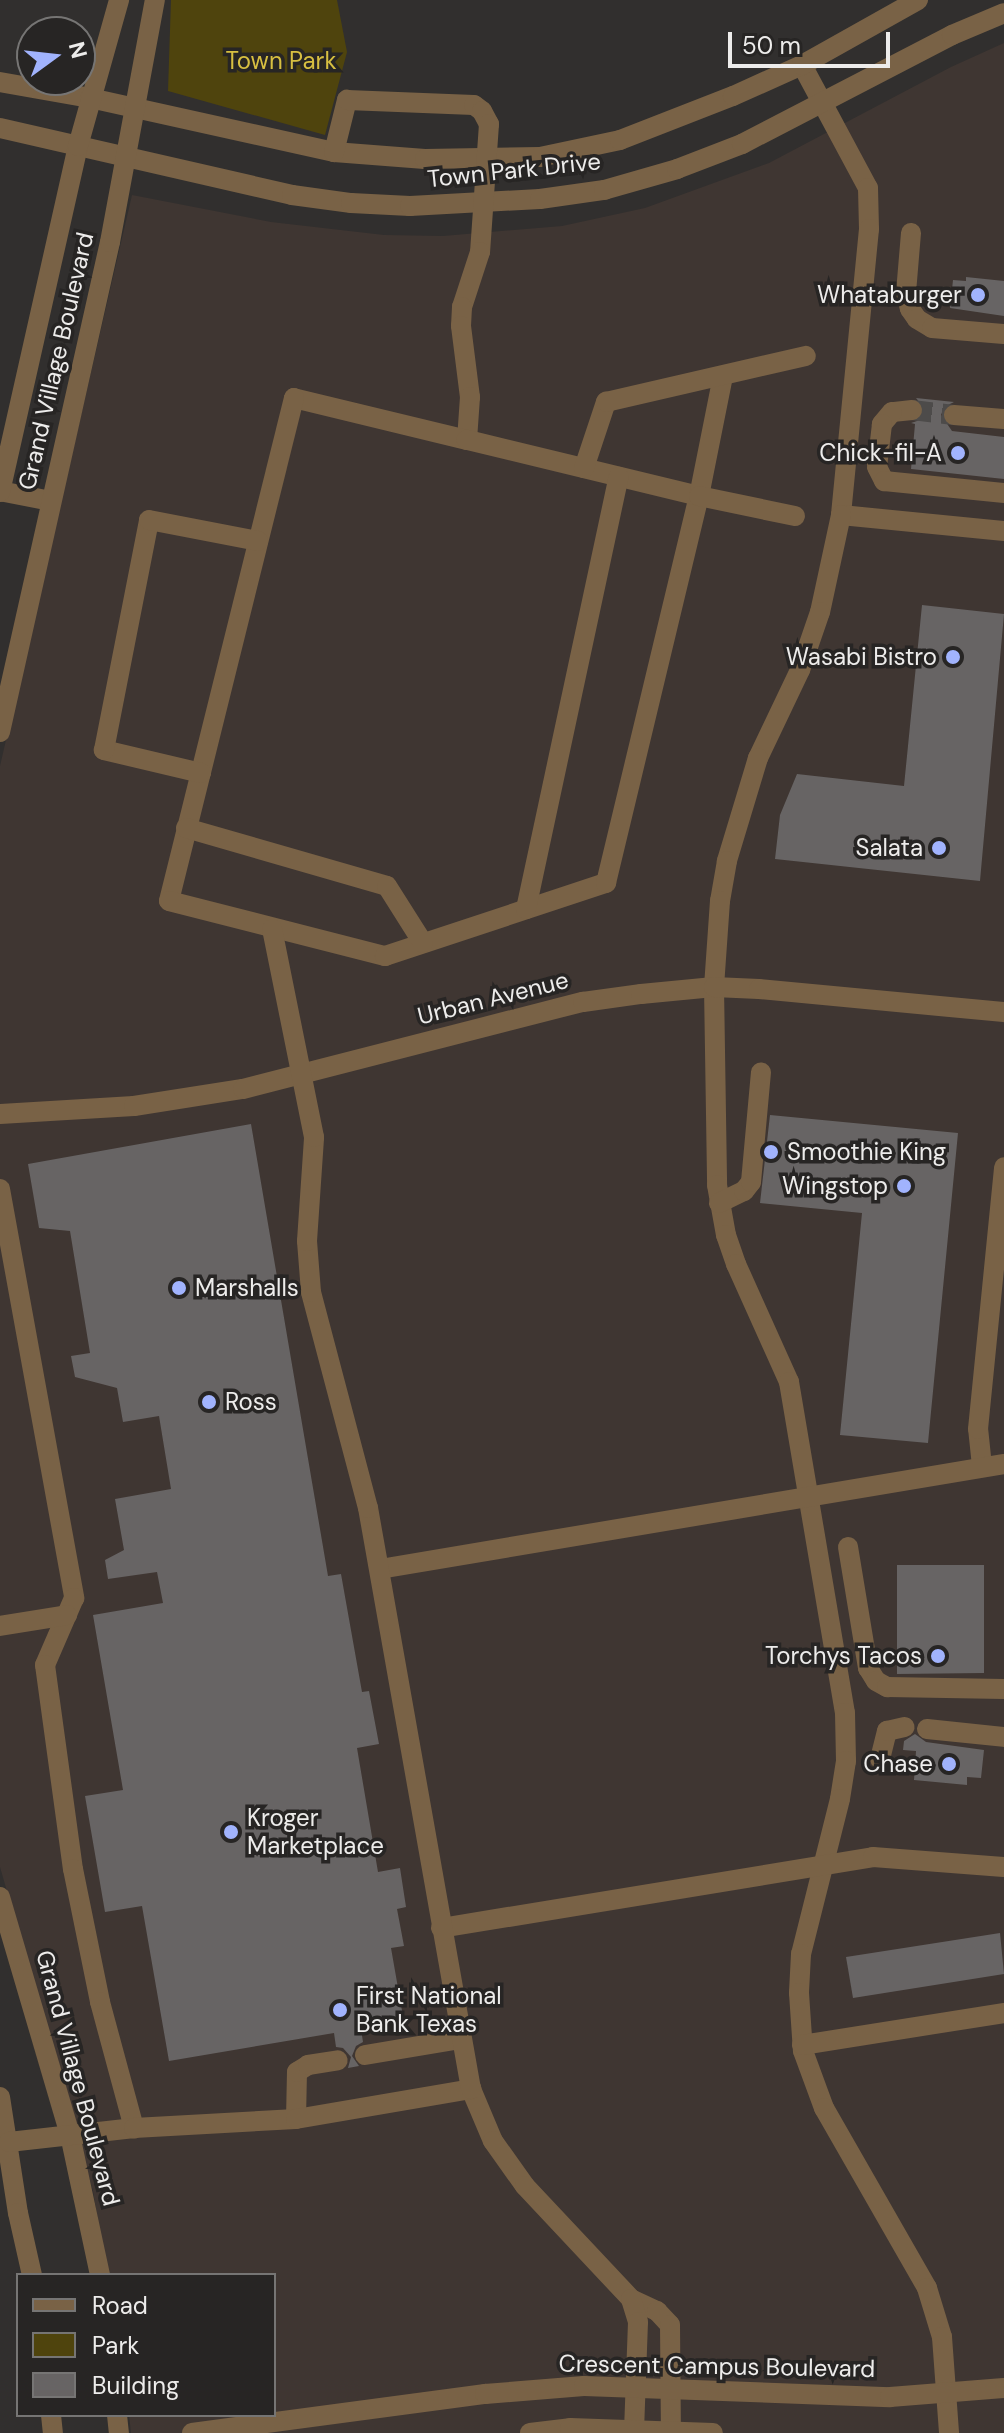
<!DOCTYPE html>
<style>
body{margin:0}
#map{position:relative;width:1004px;height:2433px;overflow:hidden;background:#312f2e;font-family:"DM Sans",sans-serif}
div>[style]{position:absolute}
.built>*{inset:0;background:#3f3632}
.green>*{inset:0;background:#4f440d}
.building>*{inset:0;background:#676464}
.minor-tunnel>*{height:20px;margin-top:-10px;transform-origin:0;background:repeating-linear-gradient(90deg,#4d4b4a 0 20px,transparent 0 30px)}
.minor>*{height:20px;margin:-10px;padding:0 10px;transform-origin:10px;border-radius:10px;background:#796246}
.dots>*{width:22px;height:22px;translate:-50% -50%;box-sizing:border-box;border:4px solid #272524;border-radius:50%}
span{translate:-50% -50%;white-space:nowrap;text-align:center;line-height:1.15;-webkit-text-stroke:7px #272524;paint-order:stroke}
.park-label{font-size:24px;color:#d7bf41}
.street-label{font-size:24px;color:#edeceb}
.poi-label{font-size:24px;color:#edeceb}
.right{translate:-100% -50%;text-align:right}
.left{translate:0 -50%;text-align:left}
.legend{position:absolute;left:16px;top:2273px;width:260px;height:144px;box-sizing:border-box;background:#272524;border:2px solid #767574;margin:0;padding:10px 14px;list-style:none;font-size:24px;color:#edeceb}
.legend li{display:flex;align-items:center;gap:16px;height:40px}
.legend b{width:40px;border:2px solid #767574}
.north{position:absolute;left:16px;top:16px;width:80px;height:80px;box-sizing:border-box;background:#272524;border:2px solid #767574;border-radius:50%;rotate:75deg;font-size:22px;font-weight:700;line-height:32px;text-align:center;color:#edeceb}
.north::after{content:'';display:block;margin:auto;width:28px;height:36px;background:#a1b3fd;clip-path:polygon(50% 0,100% 100%,50% 72%,0 100%)}
.scale{position:absolute;left:728px;top:32px;width:162px;height:36px;box-sizing:border-box;border:4px solid #edeceb;border-top:0;padding-left:10px;font-size:24px;line-height:28px;white-space:nowrap;color:#edeceb;-webkit-text-stroke:6px #272524;paint-order:stroke}
</style>
<div id="map">
<div class="built">
<i style="clip-path:polygon(1004px 43px,1004px 2433px,131px 2433px,129px 2415px,274px 2415px,274px 2275px,107px 2275px,93px 2191px,0 1867px,0 766px,132px 195px,271px 222px,384px 235px,443px 236px,562px 226px,645px 208px,769px 163px,951px 67px)"></i>
</div>
<div class="green">
<i style="clip-path:polygon(171px 0,337px 0,347px 52px,325px 135px,168px 91px)"></i>
</div>
<div class="building">
<i style="clip-path:polygon(966px 277px,1004px 281px,1004px 316px,950px 308px,953px 280px,966px 281px)"></i>
<i style="clip-path:polygon(916px 398px,954px 402px,944px 407px,941px 415px,952px 431px,1004px 437px,1004px 479px,911px 469px,915px 424px,911px 423px,920px 420px,925px 409px)"></i>
<i style="clip-path:polygon(922px 605px,1004px 614px,980px 881px,775px 859px,780px 815px,797px 774px,904px 786px)"></i>
<i style="clip-path:polygon(770px 1115px,958px 1133px,928px 1443px,840px 1435px,862px 1213px,760px 1203px)"></i>
<i style="clip-path:polygon(251px 1124px,328px 1576px,341px 1574px,362px 1692px,369px 1691px,379px 1744px,357px 1748px,378px 1872px,400px 1868px,406px 1907px,397px 1909px,404px 1946px,391px 1948px,404px 2022px,361px 2029px,363px 2042px,356px 2046px,352px 2056px,359px 2066px,348px 2068px,351px 2057px,343px 2048px,336px 2047px,334px 2033px,169px 2061px,142px 1906px,105px 1912px,85px 1796px,123px 1790px,93px 1615px,163px 1603px,157px 1572px,108px 1579px,105px 1560px,124px 1550px,115px 1499px,171px 1489px,159px 1416px,123px 1422px,117px 1388px,75px 1377px,71px 1356px,90px 1353px,70px 1231px,39px 1228px,28px 1164px)"></i>
<i style="clip-path:polygon(897px 1565px,984px 1565px,984px 1673px,897px 1674px)"></i>
<i style="clip-path:polygon(915px 1734px,926px 1742px,984px 1750px,981px 1778px,967px 1777px,967px 1785px,914px 1780px,916px 1751px,903px 1750px,904px 1741px)"></i>
<i style="clip-path:polygon(1000px 1933px,1004px 1974px,853px 1998px,846px 1957px)"></i>
</div>
<div class="minor-tunnel">
<i style="left:912px;top:410px;width:42px;rotate:6.8deg"></i>
</div>
<div class="minor">
<i style="left:802px;top:65px;width:140px;rotate:61.8deg"></i>
<i style="left:868px;top:188px;width:41px;rotate:88.6deg"></i>
<i style="left:869px;top:229px;width:287px;rotate:95.6deg"></i>
<i style="left:841px;top:515px;width:164px;rotate:5.6deg"></i>
<i style="left:0;top:82px;width:91px;rotate:10.1deg"></i>
<i style="left:90px;top:98px;width:250px;rotate:12.5deg"></i>
<i style="left:334px;top:152px;width:91px;rotate:4.4deg"></i>
<i style="left:425px;top:159px;width:115px;rotate:-1deg"></i>
<i style="left:540px;top:157px;width:82px;rotate:-12deg"></i>
<i style="left:620px;top:140px;width:121px;rotate:-21.3deg"></i>
<i style="left:733px;top:96px;width:76px;rotate:-24.2deg"></i>
<i style="left:802px;top:65px;width:133px;rotate:-29.3deg"></i>
<i style="left:0;top:128px;width:300px;rotate:12.9deg"></i>
<i style="left:292px;top:195px;width:60px;rotate:7.7deg"></i>
<i style="left:351px;top:203px;width:59px;rotate:2.9deg"></i>
<i style="left:410px;top:206px;width:130px;rotate:-3.1deg"></i>
<i style="left:540px;top:199px;width:65px;rotate:-8deg"></i>
<i style="left:604px;top:190px;width:76px;rotate:-16deg"></i>
<i style="left:677px;top:169px;width:70px;rotate:-21deg"></i>
<i style="left:742px;top:144px;width:237px;rotate:-27.4deg"></i>
<i style="left:952px;top:35px;width:56px;rotate:-22.9deg"></i>
<i style="left:334px;top:152px;width:54px;rotate:-76deg"></i>
<i style="left:347px;top:100px;width:127px;rotate:2.3deg"></i>
<i style="left:474px;top:105px;width:10px;rotate:37deg"></i>
<i style="left:482px;top:111px;width:15px;rotate:62deg"></i>
<i style="left:489px;top:124px;width:128px;rotate:94deg"></i>
<i style="left:480px;top:252px;width:58px;rotate:108.1deg"></i>
<i style="left:462px;top:307px;width:19px;rotate:93deg"></i>
<i style="left:461px;top:326px;width:72px;rotate:82.8deg"></i>
<i style="left:470px;top:397px;width:43px;rotate:94deg"></i>
<i style="left:467px;top:440px;width:178px;rotate:-166.4deg"></i>
<i style="left:294px;top:398px;width:518px;rotate:103.96deg"></i>
<i style="left:169px;top:901px;width:223px;rotate:14.3deg"></i>
<i style="left:385px;top:956px;width:233px;rotate:-18.3deg"></i>
<i style="left:606px;top:883px;width:398px;rotate:-76.5deg"></i>
<i style="left:699px;top:496px;width:239px;rotate:-166.4deg"></i>
<i style="left:911px;top:233px;width:60px;rotate:94.8deg"></i>
<i style="left:906px;top:293px;width:16px;rotate:76deg"></i>
<i style="left:910px;top:309px;width:12px;rotate:55deg"></i>
<i style="left:917px;top:319px;width:17px;rotate:31deg"></i>
<i style="left:932px;top:328px;width:72px;rotate:4.8deg"></i>
<i style="left:723px;top:376px;width:122px;rotate:101.3deg"></i>
<i style="left:699px;top:496px;width:98px;rotate:11.8deg"></i>
<i style="left:912px;top:410px;width:20px;rotate:174deg"></i>
<i style="left:892px;top:412px;width:16px;rotate:130deg"></i>
<i style="left:882px;top:424px;width:43px;rotate:96.6deg"></i>
<i style="left:877px;top:467px;width:16px;rotate:63deg"></i>
<i style="left:884px;top:481px;width:121px;rotate:5.7deg"></i>
<i style="left:954px;top:415px;width:50px;rotate:4.6deg"></i>
<i style="left:584px;top:468px;width:70px;rotate:-71.6deg"></i>
<i style="left:606px;top:402px;width:205px;rotate:-13deg"></i>
<i style="left:0;top:491px;width:52px;rotate:11.1deg"></i>
<i style="left:0;top:492px;width:355px;rotate:-77.3deg"></i>
<i style="left:78px;top:146px;width:152px;rotate:-74.3deg"></i>
<i style="left:841px;top:515px;width:99px;rotate:102.2deg"></i>
<i style="left:820px;top:612px;width:61px;rotate:109deg"></i>
<i style="left:800px;top:670px;width:98px;rotate:115.5deg"></i>
<i style="left:758px;top:758px;width:108px;rotate:106.8deg"></i>
<i style="left:727px;top:861px;width:41px;rotate:99.9deg"></i>
<i style="left:720px;top:901px;width:86px;rotate:94deg"></i>
<i style="left:714px;top:987px;width:198px;rotate:89.1deg"></i>
<i style="left:717px;top:1185px;width:51px;rotate:79.8deg"></i>
<i style="left:726px;top:1235px;width:31px;rotate:71deg"></i>
<i style="left:736px;top:1264px;width:129px;rotate:65.8deg"></i>
<i style="left:789px;top:1382px;width:336px;rotate:80.4deg"></i>
<i style="left:845px;top:1713px;width:48px;rotate:88.8deg"></i>
<i style="left:846px;top:1761px;width:38px;rotate:99deg"></i>
<i style="left:840px;top:1799px;width:160px;rotate:104.1deg"></i>
<i style="left:801px;top:1954px;width:39px;rotate:93deg"></i>
<i style="left:799px;top:1993px;width:58px;rotate:86.1deg"></i>
<i style="left:803px;top:2051px;width:61px;rotate:69.8deg"></i>
<i style="left:824px;top:2108px;width:207px;rotate:60.2deg"></i>
<i style="left:927px;top:2288px;width:51px;rotate:73deg"></i>
<i style="left:942px;top:2337px;width:96px;rotate:85.8deg"></i>
<i style="left:0;top:732px;width:502px;rotate:-77.35deg"></i>
<i style="left:110px;top:242px;width:246px;rotate:-79.5deg"></i>
<i style="left:201px;top:773px;width:100px;rotate:-166.7deg"></i>
<i style="left:104px;top:750px;width:234px;rotate:-78.9deg"></i>
<i style="left:149px;top:520px;width:111px;rotate:10.9deg"></i>
<i style="left:186px;top:828px;width:209px;rotate:16.1deg"></i>
<i style="left:387px;top:886px;width:67px;rotate:57.7deg"></i>
<i style="left:526px;top:909px;width:442px;rotate:-77.9deg"></i>
<i style="left:0;top:1114px;width:134px;rotate:-3.4deg"></i>
<i style="left:134px;top:1106px;width:110px;rotate:-8.9deg"></i>
<i style="left:243px;top:1089px;width:351px;rotate:-14.4deg"></i>
<i style="left:583px;top:1002px;width:59px;rotate:-7.9deg"></i>
<i style="left:641px;top:994px;width:73px;rotate:-5.5deg"></i>
<i style="left:714px;top:987px;width:45px;rotate:2.5deg"></i>
<i style="left:759px;top:989px;width:246px;rotate:5.4deg"></i>
<i style="left:0;top:1189px;width:416px;rotate:79.7deg"></i>
<i style="left:74px;top:1598px;width:73px;rotate:113.4deg"></i>
<i style="left:45px;top:1665px;width:206px;rotate:82.2deg"></i>
<i style="left:73px;top:1869px;width:136px;rotate:78.5deg"></i>
<i style="left:100px;top:2002px;width:131px;rotate:74.9deg"></i>
<i style="left:719px;top:1203px;width:28px;rotate:-26deg"></i>
<i style="left:744px;top:1191px;width:11px;rotate:-52deg"></i>
<i style="left:751px;top:1182px;width:110px;rotate:-84.8deg"></i>
<i style="left:982px;top:1466px;width:37px;rotate:-96deg"></i>
<i style="left:978px;top:1429px;width:263px;rotate:-84.3deg"></i>
<i style="left:848px;top:1547px;width:123px;rotate:80.6deg"></i>
<i style="left:868px;top:1668px;width:15px;rotate:58deg"></i>
<i style="left:876px;top:1681px;width:13px;rotate:29deg"></i>
<i style="left:887px;top:1687px;width:117px;rotate:1deg"></i>
<i style="left:380px;top:1569px;width:633px;rotate:-9.55deg"></i>
<i style="left:0;top:1626px;width:68px;rotate:-9.3deg"></i>
<i style="left:927px;top:1729px;width:77px;rotate:5.9deg"></i>
<i style="left:880px;top:1759px;width:29px;rotate:-76deg"></i>
<i style="left:887px;top:1731px;width:18px;rotate:-13deg"></i>
<i style="left:0;top:1897px;width:248px;rotate:73.6deg"></i>
<i style="left:70px;top:2135px;width:143px;rotate:77.9deg"></i>
<i style="left:441px;top:1928px;width:438px;rotate:-9.3deg"></i>
<i style="left:873px;top:1857px;width:131px;rotate:4.4deg"></i>
<i style="left:802px;top:2045px;width:205px;rotate:-9deg"></i>
<i style="left:365px;top:2055px;width:97px;rotate:-9.5deg"></i>
<i style="left:471px;top:2089px;width:56px;rotate:67.1deg"></i>
<i style="left:493px;top:2141px;width:55px;rotate:54.6deg"></i>
<i style="left:525px;top:2186px;width:155px;rotate:46.8deg"></i>
<i style="left:631px;top:2299px;width:29px;rotate:25deg"></i>
<i style="left:657px;top:2311px;width:19px;rotate:47deg"></i>
<i style="left:670px;top:2325px;width:108px;rotate:89.5deg"></i>
<i style="left:0;top:2097px;width:117px;rotate:81.2deg"></i>
<i style="left:18px;top:2213px;width:64px;rotate:77.3deg"></i>
<i style="left:296px;top:2119px;width:47px;rotate:-88.8deg"></i>
<i style="left:297px;top:2072px;width:13px;rotate:-32deg"></i>
<i style="left:308px;top:2065px;width:30px;rotate:-9deg"></i>
<i style="left:9px;top:2142px;width:126px;rotate:-6.4deg"></i>
<i style="left:134px;top:2128px;width:162px;rotate:-3.2deg"></i>
<i style="left:296px;top:2119px;width:178px;rotate:-9.7deg"></i>
<i style="left:471px;top:2089px;width:590px;rotate:-100.05deg"></i>
<i style="left:368px;top:1508px;width:223px;rotate:-104.8deg"></i>
<i style="left:311px;top:1292px;width:51px;rotate:-94.5deg"></i>
<i style="left:307px;top:1241px;width:104px;rotate:-86.1deg"></i>
<i style="left:314px;top:1137px;width:212px;rotate:-101.4deg"></i>
<i style="left:631px;top:2299px;width:24px;rotate:73deg"></i>
<i style="left:638px;top:2322px;width:111px;rotate:92.1deg"></i>
<i style="left:51px;top:2415px;width:18px;rotate:84deg"></i>
<i style="left:117px;top:2415px;width:18px;rotate:84deg"></i>
<i style="left:192px;top:2433px;width:296px;rotate:-7.6deg"></i>
<i style="left:485px;top:2394px;width:99px;rotate:-4.6deg"></i>
<i style="left:584px;top:2386px;width:306px;rotate:2.1deg"></i>
<i style="left:890px;top:2397px;width:114px;rotate:-4.5deg"></i>
<i style="left:530px;top:2433px;width:40px;rotate:-7.1deg"></i>
<i style="left:570px;top:2428px;width:143px;rotate:2deg"></i>
</div>
<div class="dots">
<i style="left:978px;top:295px;background:#a1b3fd"></i>
<i style="left:958px;top:453px;background:#a1b3fd"></i>
<i style="left:953px;top:657px;background:#a1b3fd"></i>
<i style="left:939px;top:848px;background:#a1b3fd"></i>
<i style="left:771px;top:1152px;background:#a1b3fd"></i>
<i style="left:904px;top:1186px;background:#a1b3fd"></i>
<i style="left:179px;top:1288px;background:#a1b3fd"></i>
<i style="left:209px;top:1402px;background:#a1b3fd"></i>
<i style="left:938px;top:1656px;background:#a1b3fd"></i>
<i style="left:949px;top:1764px;background:#a1b3fd"></i>
<i style="left:231px;top:1832px;background:#a1b3fd"></i>
<i style="left:340px;top:2010px;background:#a1b3fd"></i>
</div>
<div class="park-label">
<span style="left:281px;top:61px">Town Park</span>
</div>
<div class="street-label">
<span style="left:514px;top:170px;rotate:-6deg">Town Park Drive</span>
<span style="left:56px;top:361px;rotate:-77deg">Grand Village Boulevard</span>
<span style="left:493px;top:998px;rotate:-14deg">Urban Avenue</span>
<span style="left:78px;top:2078px;rotate:75deg">Grand Village Boulevard</span>
<span style="left:717px;top:2366px;rotate:1deg">Crescent Campus Boulevard</span>
</div>
<div class="poi-label">
<span class="right" style="left:962px;top:295px">Whataburger</span>
<span class="right" style="left:942px;top:453px">Chick-fil-A</span>
<span class="right" style="left:937px;top:657px">Wasabi Bistro</span>
<span class="right" style="left:923px;top:848px">Salata</span>
<span class="left" style="left:787px;top:1152px">Smoothie King</span>
<span class="right" style="left:888px;top:1186px">Wingstop</span>
<span class="left" style="left:195px;top:1288px">Marshalls</span>
<span class="left" style="left:225px;top:1402px">Ross</span>
<span class="right" style="left:922px;top:1656px">Torchys Tacos</span>
<span class="right" style="left:933px;top:1764px">Chase</span>
<span class="left" style="left:247px;top:1832px">Kroger<br>Marketplace</span>
<span class="left" style="left:356px;top:2010px">First National<br>Bank Texas</span>
</div>
<ul class="legend">
<li><b style="height:10px;background:#796246"></b>Road</li>
<li><b style="height:22px;background:#4f440d"></b>Park</li>
<li><b style="height:22px;background:#676464"></b>Building</li>
</ul>
<div class="north">N</div>
<div class="scale">50 m</div>
</div>
